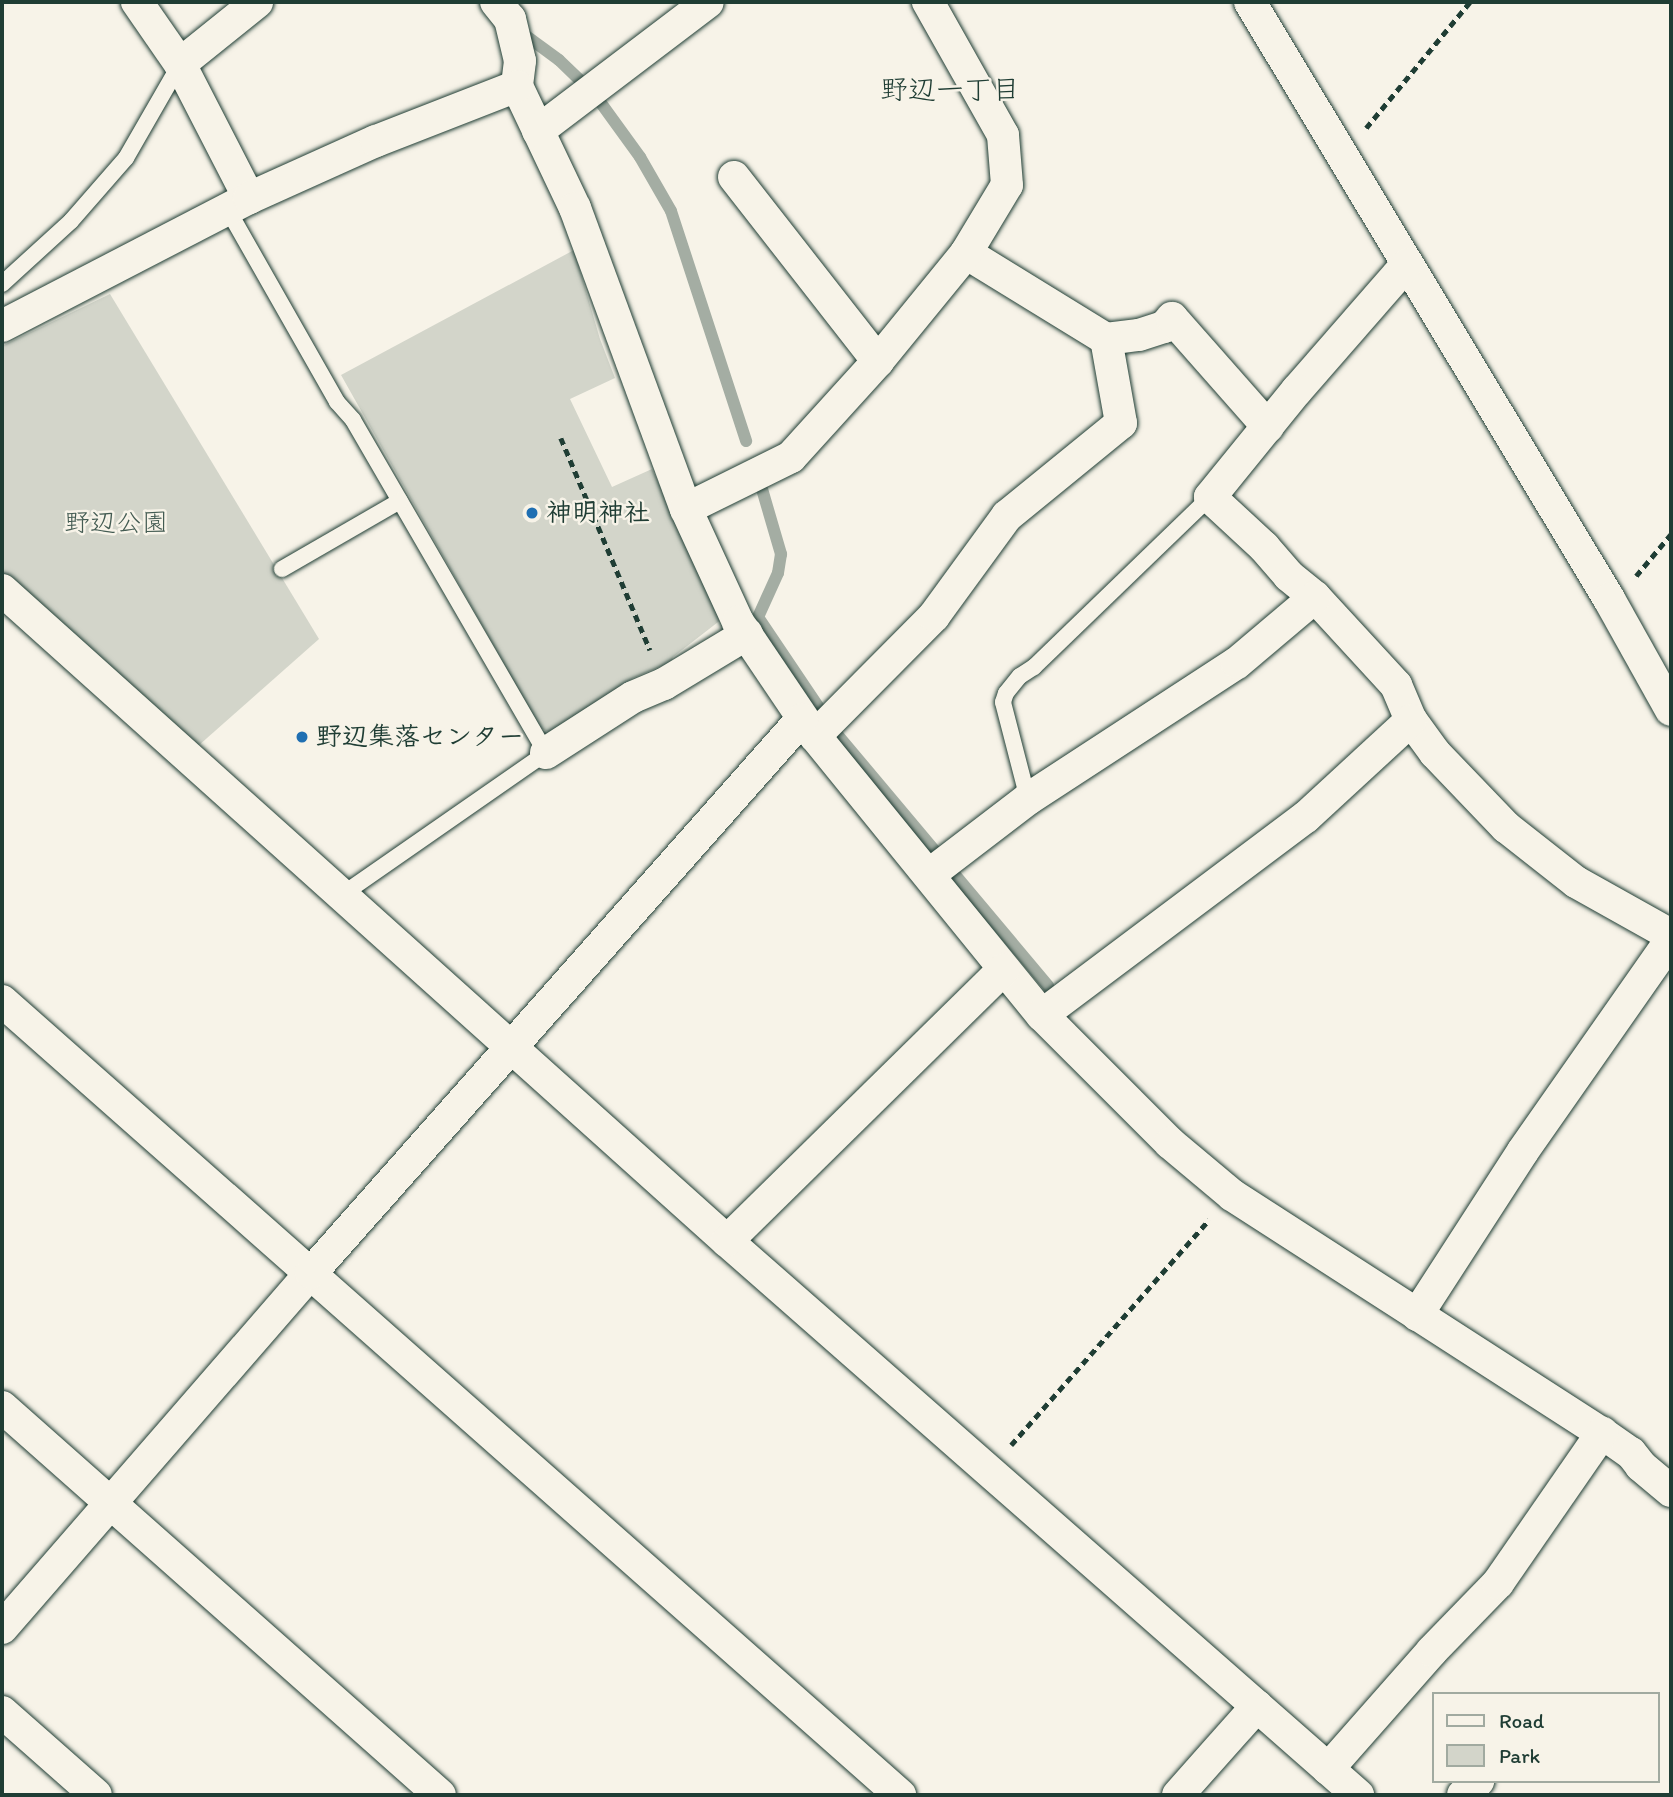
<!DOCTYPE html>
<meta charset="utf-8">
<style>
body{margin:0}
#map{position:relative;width:1673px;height:1797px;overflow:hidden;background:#f7f3e8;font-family:Itim,"Klee One",sans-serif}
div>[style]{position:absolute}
.green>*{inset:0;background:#d3d5ca}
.stream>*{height:12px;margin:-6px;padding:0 6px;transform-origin:6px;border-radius:6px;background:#a4ada3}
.path>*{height:4.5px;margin-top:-2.25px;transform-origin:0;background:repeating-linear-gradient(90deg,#1f3d34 0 7px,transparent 0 12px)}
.roads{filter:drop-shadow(0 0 2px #1f3d34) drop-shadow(0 0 2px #1f3d34)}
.lane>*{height:16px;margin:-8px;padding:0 8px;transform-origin:8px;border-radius:8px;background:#f7f3e8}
.street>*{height:32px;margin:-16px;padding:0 16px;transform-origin:16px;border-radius:16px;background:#f7f3e8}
.dots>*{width:19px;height:19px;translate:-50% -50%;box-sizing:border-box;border:4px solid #f7f3e8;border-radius:50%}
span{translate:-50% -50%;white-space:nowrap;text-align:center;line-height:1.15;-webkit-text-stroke:5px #f7f3e8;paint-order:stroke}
.poi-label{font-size:26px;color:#1f3d34;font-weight:700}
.left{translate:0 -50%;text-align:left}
.park-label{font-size:26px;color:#435b52}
.neighbourhood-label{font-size:28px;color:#1f3d34}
.frame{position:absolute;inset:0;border:4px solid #1f3d34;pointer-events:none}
.legend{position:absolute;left:1432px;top:1692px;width:228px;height:91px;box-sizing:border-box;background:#f7f3e8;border:2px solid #a1aaa0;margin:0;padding:9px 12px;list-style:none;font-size:21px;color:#1f3d34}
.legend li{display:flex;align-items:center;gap:14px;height:35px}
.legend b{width:35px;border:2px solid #a1aaa0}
</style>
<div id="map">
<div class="green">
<i style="clip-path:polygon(574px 250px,600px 339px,615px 378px,570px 399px,612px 487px,652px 469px,722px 619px,673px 657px,671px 662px,633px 678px,549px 732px,540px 728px,341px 375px)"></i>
<i style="clip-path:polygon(110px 294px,319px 639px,198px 746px,2px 574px,2px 346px)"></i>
</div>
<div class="stream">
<i style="left:525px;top:35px;width:42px;rotate:36.3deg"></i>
<i style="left:559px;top:60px;width:33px;rotate:44deg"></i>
<i style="left:598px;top:99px;width:72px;rotate:54.1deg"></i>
<i style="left:640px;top:157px;width:62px;rotate:60.1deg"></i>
<i style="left:671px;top:211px;width:242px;rotate:71.9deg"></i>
<i style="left:762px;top:489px;width:68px;rotate:73.7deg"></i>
<i style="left:781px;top:554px;width:19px;rotate:99deg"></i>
<i style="left:778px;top:573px;width:48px;rotate:114.4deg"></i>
<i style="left:758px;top:617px;width:140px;rotate:56.1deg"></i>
<i style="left:836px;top:733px;width:330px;rotate:50deg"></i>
</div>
<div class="path">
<i style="left:1366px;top:128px;width:163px;rotate:-50.5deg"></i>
<i style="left:561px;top:438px;width:230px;rotate:67.2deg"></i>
<i style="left:1636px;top:576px;width:55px;rotate:-50.2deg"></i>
<i style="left:1011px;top:1445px;width:300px;rotate:-48.7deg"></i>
</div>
<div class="roads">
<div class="lane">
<i style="left:228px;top:210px;width:221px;rotate:60.4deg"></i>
<i style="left:337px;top:402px;width:24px;rotate:48deg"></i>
<i style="left:353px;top:420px;width:385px;rotate:59.9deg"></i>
<i style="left:546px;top:753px;width:249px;rotate:145.2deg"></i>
<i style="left:2px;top:284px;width:93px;rotate:-42.4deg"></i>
<i style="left:71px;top:221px;width:84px;rotate:-48.9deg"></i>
<i style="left:126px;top:158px;width:108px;rotate:-60.1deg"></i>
<i style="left:282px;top:569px;width:136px;rotate:-30deg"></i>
<i style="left:1028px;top:799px;width:100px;rotate:-104.5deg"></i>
<i style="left:1003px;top:702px;width:9px;rotate:-72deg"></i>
<i style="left:1006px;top:693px;width:22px;rotate:-51deg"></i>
<i style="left:1020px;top:676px;width:17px;rotate:-33deg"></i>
<i style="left:1034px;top:667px;width:245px;rotate:-44deg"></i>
</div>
<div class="street">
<i style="left:137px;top:2px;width:75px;rotate:55.3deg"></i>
<i style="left:180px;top:64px;width:151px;rotate:62.8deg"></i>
<i style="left:496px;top:2px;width:22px;rotate:51deg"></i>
<i style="left:510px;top:19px;width:43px;rotate:76.6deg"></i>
<i style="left:520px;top:61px;width:25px;rotate:97deg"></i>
<i style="left:517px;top:86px;width:135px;rotate:64.6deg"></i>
<i style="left:575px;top:208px;width:321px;rotate:69.8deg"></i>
<i style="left:686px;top:509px;width:124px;rotate:65.3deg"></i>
<i style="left:738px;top:622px;width:138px;rotate:56deg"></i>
<i style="left:815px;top:736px;width:360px;rotate:50.9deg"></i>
<i style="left:1042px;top:1015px;width:181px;rotate:45deg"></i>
<i style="left:1170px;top:1143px;width:81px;rotate:40deg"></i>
<i style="left:1232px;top:1195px;width:440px;rotate:32.8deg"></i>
<i style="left:1602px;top:1433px;width:35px;rotate:35deg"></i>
<i style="left:1631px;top:1453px;width:16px;rotate:52deg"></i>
<i style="left:1641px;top:1466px;width:39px;rotate:40deg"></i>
<i style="left:1250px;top:2px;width:697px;rotate:58.98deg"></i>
<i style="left:1609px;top:599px;width:127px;rotate:60.8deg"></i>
<i style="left:180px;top:64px;width:99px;rotate:-38.8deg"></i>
<i style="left:538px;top:131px;width:213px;rotate:-37.2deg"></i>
<i style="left:734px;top:177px;width:234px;rotate:52deg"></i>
<i style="left:966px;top:253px;width:164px;rotate:31.6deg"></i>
<i style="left:1106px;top:339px;width:33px;rotate:-7deg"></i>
<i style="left:1139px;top:335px;width:26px;rotate:-18deg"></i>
<i style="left:1164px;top:327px;width:12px;rotate:-48deg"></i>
<i style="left:1172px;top:318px;width:145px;rotate:48.6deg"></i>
<i style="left:1407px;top:264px;width:167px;rotate:131.1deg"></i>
<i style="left:1297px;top:390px;width:138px;rotate:129.1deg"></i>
<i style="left:1210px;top:497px;width:74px;rotate:42.8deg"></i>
<i style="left:1264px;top:547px;width:38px;rotate:49deg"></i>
<i style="left:1289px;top:576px;width:33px;rotate:39deg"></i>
<i style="left:1315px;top:597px;width:120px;rotate:47.4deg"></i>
<i style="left:1396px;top:685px;width:38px;rotate:67deg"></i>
<i style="left:1411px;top:720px;width:41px;rotate:54deg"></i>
<i style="left:1435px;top:753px;width:103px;rotate:46.2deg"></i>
<i style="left:1506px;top:827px;width:89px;rotate:38.2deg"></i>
<i style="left:1576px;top:882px;width:109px;rotate:29.2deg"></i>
<i style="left:2px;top:326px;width:278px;rotate:-27.4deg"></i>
<i style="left:249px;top:198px;width:139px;rotate:-24.2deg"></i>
<i style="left:376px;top:141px;width:151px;rotate:-21.3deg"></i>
<i style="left:686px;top:509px;width:117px;rotate:-26.3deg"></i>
<i style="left:791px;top:457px;width:130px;rotate:-47.8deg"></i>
<i style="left:878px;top:361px;width:139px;rotate:-50.8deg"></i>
<i style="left:966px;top:253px;width:79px;rotate:-58.9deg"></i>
<i style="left:1007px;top:185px;width:50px;rotate:-94.6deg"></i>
<i style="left:1003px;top:135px;width:153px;rotate:-119.4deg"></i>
<i style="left:2px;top:590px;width:974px;rotate:41.92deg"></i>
<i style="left:727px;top:1241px;width:840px;rotate:41.28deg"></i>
<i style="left:815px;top:736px;width:169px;rotate:-45.2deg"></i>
<i style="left:934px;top:616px;width:124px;rotate:-53.9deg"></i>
<i style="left:1007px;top:516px;width:147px;rotate:-39.2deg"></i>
<i style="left:1121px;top:423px;width:85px;rotate:-100.1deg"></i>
<i style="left:546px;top:753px;width:103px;rotate:-32.8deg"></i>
<i style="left:633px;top:697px;width:34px;rotate:-23deg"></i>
<i style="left:664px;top:684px;width:97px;rotate:-31.1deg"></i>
<i style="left:930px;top:874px;width:123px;rotate:-37.4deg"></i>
<i style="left:1028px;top:799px;width:249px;rotate:-33.1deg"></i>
<i style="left:1237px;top:663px;width:102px;rotate:-40.2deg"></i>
<i style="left:2px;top:1001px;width:1199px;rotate:41.48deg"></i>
<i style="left:1042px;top:1015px;width:330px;rotate:-36.9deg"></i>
<i style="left:1306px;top:817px;width:143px;rotate:-42.7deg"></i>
<i style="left:727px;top:1241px;width:388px;rotate:-44.5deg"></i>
<i style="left:1417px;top:1315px;width:195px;rotate:-57.1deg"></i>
<i style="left:1523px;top:1151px;width:258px;rotate:-55deg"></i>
<i style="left:2px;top:1407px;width:585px;rotate:41.54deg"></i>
<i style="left:2px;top:1628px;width:471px;rotate:-49deg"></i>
<i style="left:311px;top:1273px;width:740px;rotate:-48.45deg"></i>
<i style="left:2px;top:1712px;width:125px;rotate:41.4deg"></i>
<i style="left:1328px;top:1769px;width:157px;rotate:-48.6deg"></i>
<i style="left:1432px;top:1651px;width:95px;rotate:-45.9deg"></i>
<i style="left:1498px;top:1583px;width:183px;rotate:-55.3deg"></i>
<i style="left:1178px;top:1795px;width:119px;rotate:-48.4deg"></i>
<i style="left:1463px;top:1795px;width:21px;rotate:-43deg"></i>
</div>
</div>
<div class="dots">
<i style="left:532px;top:513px;background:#1f6fb2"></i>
<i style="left:302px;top:737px;background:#1f6fb2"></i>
</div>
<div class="poi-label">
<span class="left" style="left:546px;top:513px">神明神社</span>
<span class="left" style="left:316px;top:737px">野辺集落センター</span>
</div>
<div class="park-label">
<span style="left:116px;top:523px">野辺公園</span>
</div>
<div class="neighbourhood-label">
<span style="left:950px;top:89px">野辺一丁目</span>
</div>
<div class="frame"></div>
<ul class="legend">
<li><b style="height:9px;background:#f7f3e8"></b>Road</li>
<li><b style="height:19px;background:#d3d5ca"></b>Park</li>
</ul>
</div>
